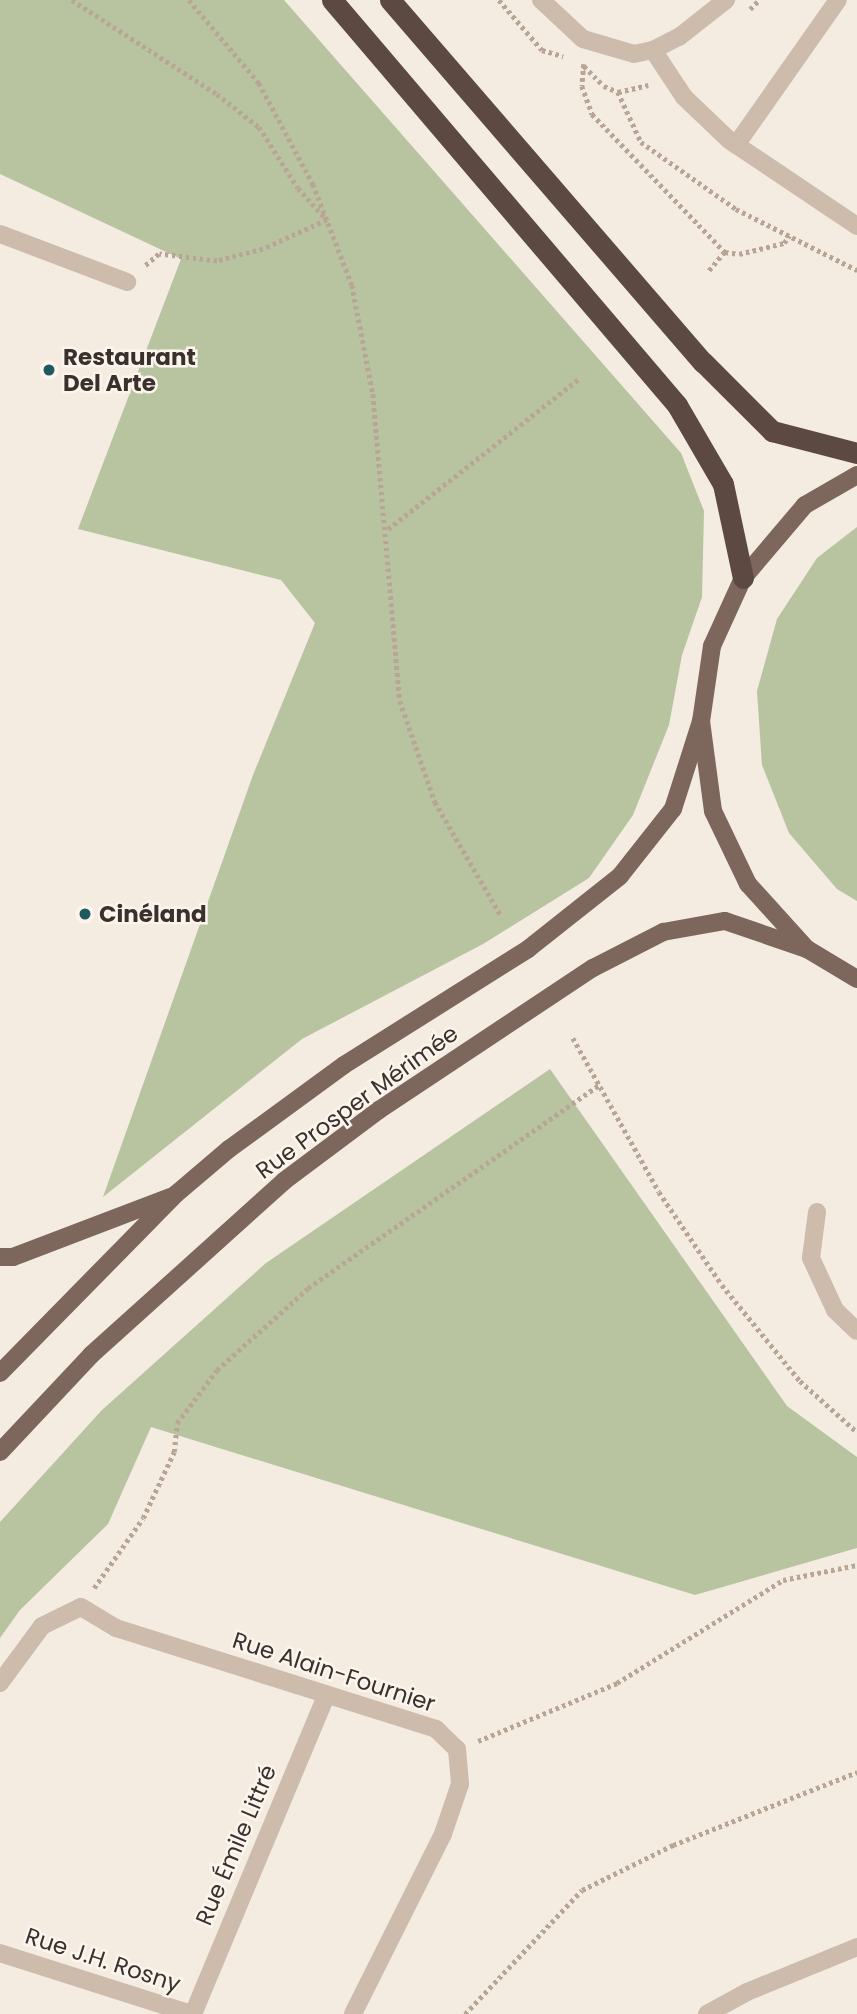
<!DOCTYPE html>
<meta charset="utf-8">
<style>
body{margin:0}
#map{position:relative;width:857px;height:2014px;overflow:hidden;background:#f4ebe1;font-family:Poppins,sans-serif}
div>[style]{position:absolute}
.green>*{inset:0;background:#b8c4a0}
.path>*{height:4.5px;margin-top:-2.25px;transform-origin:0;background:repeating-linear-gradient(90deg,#b9a596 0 3.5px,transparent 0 7px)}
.minor>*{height:18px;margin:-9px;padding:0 9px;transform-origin:9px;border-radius:9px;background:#cdbbac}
.major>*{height:18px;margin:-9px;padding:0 9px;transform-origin:9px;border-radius:9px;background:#7d675c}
.highway>*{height:21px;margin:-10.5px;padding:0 10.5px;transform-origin:10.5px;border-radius:10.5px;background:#5c4a42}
.dots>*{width:19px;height:19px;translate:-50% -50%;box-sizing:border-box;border:4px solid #fbf5ee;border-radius:50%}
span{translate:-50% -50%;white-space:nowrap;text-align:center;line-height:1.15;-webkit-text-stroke:5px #fbf5ee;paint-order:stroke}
.poi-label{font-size:23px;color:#3b302b;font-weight:700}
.left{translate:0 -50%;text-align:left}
.street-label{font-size:23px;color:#3b302b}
</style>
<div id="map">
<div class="green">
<i style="clip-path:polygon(0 0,284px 0,681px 453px,704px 511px,702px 597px,682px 655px,669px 725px,633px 815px,589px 878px,483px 944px,302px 1039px,103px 1197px,253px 775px,315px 623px,281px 580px,78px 529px,181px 259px,0 174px)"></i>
<i style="clip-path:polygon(857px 527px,857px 901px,837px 889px,789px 833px,762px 765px,757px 691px,777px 619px,817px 558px)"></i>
<i style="clip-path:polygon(550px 1069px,787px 1406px,857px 1457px,857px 1548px,695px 1595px,151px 1427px,108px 1524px,20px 1610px,0 1638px,0 1522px,102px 1410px,266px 1263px)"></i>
</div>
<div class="path">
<i style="left:72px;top:0;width:173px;rotate:33deg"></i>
<i style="left:217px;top:94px;width:53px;rotate:38.2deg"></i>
<i style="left:259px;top:127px;width:72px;rotate:57.4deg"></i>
<i style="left:298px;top:188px;width:43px;rotate:47.8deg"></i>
<i style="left:327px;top:220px;width:70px;rotate:155.6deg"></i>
<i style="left:263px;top:249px;width:48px;rotate:165.4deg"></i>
<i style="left:217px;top:261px;width:58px;rotate:-173.1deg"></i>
<i style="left:159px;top:254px;width:20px;rotate:139deg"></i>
<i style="left:189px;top:0;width:109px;rotate:49.9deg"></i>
<i style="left:259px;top:83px;width:115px;rotate:61.9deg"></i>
<i style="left:313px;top:184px;width:108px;rotate:68.9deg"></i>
<i style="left:352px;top:285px;width:111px;rotate:79.1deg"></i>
<i style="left:373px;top:394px;width:308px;rotate:85deg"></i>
<i style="left:400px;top:701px;width:107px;rotate:70.9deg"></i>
<i style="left:435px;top:802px;width:132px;rotate:59.9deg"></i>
<i style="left:499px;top:0;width:66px;rotate:49.3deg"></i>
<i style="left:542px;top:50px;width:22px;rotate:16deg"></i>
<i style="left:750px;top:9px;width:13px;rotate:-45deg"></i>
<i style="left:584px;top:64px;width:22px;rotate:95deg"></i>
<i style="left:582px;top:86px;width:30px;rotate:70deg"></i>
<i style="left:592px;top:114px;width:192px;rotate:46.1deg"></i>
<i style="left:725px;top:252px;width:26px;rotate:130deg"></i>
<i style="left:584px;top:66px;width:28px;rotate:45deg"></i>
<i style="left:604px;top:86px;width:15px;rotate:23deg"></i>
<i style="left:618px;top:92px;width:31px;rotate:-13deg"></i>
<i style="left:618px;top:92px;width:55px;rotate:65.3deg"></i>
<i style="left:641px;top:142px;width:116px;rotate:35.2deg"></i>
<i style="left:736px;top:209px;width:136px;rotate:26.8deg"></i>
<i style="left:725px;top:252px;width:14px;rotate:8deg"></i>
<i style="left:739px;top:254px;width:46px;rotate:-13.7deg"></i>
<i style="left:784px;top:243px;width:9px;rotate:-54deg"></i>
<i style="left:388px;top:529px;width:244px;rotate:-38.2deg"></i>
<i style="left:573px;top:1038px;width:176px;rotate:60.8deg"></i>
<i style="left:659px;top:1192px;width:112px;rotate:55.9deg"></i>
<i style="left:722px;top:1285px;width:124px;rotate:50.9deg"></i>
<i style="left:800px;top:1381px;width:76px;rotate:41.8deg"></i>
<i style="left:94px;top:1588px;width:85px;rotate:-55deg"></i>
<i style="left:143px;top:1518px;width:73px;rotate:-64.8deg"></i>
<i style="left:174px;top:1452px;width:29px;rotate:-84deg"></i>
<i style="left:177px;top:1423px;width:66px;rotate:-53deg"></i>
<i style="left:217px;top:1370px;width:122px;rotate:-42deg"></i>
<i style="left:308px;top:1288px;width:355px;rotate:-34.9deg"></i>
<i style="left:478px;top:1741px;width:151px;rotate:-22.6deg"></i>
<i style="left:617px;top:1683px;width:195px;rotate:-31.8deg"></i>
<i style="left:783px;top:1580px;width:76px;rotate:-11.5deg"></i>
<i style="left:465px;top:2014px;width:170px;rotate:-46.7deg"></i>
<i style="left:582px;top:1890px;width:102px;rotate:-26.3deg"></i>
<i style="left:673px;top:1845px;width:198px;rotate:-21.6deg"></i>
</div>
<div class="minor">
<i style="left:541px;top:0;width:57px;rotate:42.9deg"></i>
<i style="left:583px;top:39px;width:53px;rotate:16.4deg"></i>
<i style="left:634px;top:54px;width:19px;rotate:-12deg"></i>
<i style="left:653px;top:50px;width:29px;rotate:-27deg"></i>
<i style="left:679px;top:37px;width:60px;rotate:-38.2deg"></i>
<i style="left:653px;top:50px;width:56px;rotate:56.6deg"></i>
<i style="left:684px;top:97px;width:62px;rotate:43.7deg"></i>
<i style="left:729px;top:140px;width:154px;rotate:33.9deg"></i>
<i style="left:736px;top:145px;width:177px;rotate:-54.9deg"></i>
<i style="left:0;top:234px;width:136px;rotate:20.7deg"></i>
<i style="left:817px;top:1212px;width:46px;rotate:97.4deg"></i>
<i style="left:811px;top:1258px;width:57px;rotate:65.2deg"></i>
<i style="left:835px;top:1310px;width:30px;rotate:44deg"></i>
<i style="left:0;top:1683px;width:71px;rotate:-53.6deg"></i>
<i style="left:42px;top:1626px;width:43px;rotate:-26deg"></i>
<i style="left:81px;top:1607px;width:41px;rotate:31deg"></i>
<i style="left:116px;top:1628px;width:336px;rotate:17.5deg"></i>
<i style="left:436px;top:1729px;width:29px;rotate:44deg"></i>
<i style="left:457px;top:1749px;width:35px;rotate:85deg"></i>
<i style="left:460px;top:1784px;width:53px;rotate:108.8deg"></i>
<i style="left:443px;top:1834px;width:201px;rotate:116.6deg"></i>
<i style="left:0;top:1953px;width:201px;rotate:17.7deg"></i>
<i style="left:193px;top:2014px;width:345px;rotate:-67.3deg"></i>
<i style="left:707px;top:2014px;width:46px;rotate:-28.8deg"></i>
<i style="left:747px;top:1992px;width:119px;rotate:-22.2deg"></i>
</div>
<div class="major">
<i style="left:857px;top:475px;width:60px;rotate:150deg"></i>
<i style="left:805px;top:505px;width:96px;rotate:130.3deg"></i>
<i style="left:743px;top:578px;width:75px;rotate:114.5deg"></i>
<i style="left:712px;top:646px;width:76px;rotate:98.3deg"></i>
<i style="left:701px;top:721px;width:91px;rotate:82.4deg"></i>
<i style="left:713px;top:811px;width:81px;rotate:64.4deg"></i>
<i style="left:748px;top:884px;width:88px;rotate:47.8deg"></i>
<i style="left:807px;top:949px;width:58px;rotate:31deg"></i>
<i style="left:0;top:1257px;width:13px"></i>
<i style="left:13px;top:1257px;width:168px;rotate:-20.9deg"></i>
<i style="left:0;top:1373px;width:251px;rotate:-45.5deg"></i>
<i style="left:176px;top:1194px;width:70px;rotate:-40.3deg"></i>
<i style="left:229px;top:1149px;width:142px;rotate:-36.1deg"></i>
<i style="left:344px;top:1065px;width:218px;rotate:-32.2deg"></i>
<i style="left:528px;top:949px;width:117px;rotate:-38.4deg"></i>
<i style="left:620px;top:876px;width:85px;rotate:-51.7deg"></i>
<i style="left:673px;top:809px;width:92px;rotate:-72.3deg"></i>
<i style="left:0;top:1452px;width:133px;rotate:-46.8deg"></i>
<i style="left:91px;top:1355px;width:260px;rotate:-42deg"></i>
<i style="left:284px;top:1181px;width:119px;rotate:-36.8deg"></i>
<i style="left:379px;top:1110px;width:257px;rotate:-33.6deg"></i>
<i style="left:593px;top:968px;width:79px;rotate:-27.2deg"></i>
<i style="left:663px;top:932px;width:63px;rotate:-10.1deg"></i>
<i style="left:725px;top:921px;width:87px;rotate:18.9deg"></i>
</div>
<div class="highway">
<i style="left:332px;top:0;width:532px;rotate:49.57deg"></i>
<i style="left:677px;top:405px;width:91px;rotate:59.8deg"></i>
<i style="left:723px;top:484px;width:96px;rotate:78deg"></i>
<i style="left:390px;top:0;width:479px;rotate:49.2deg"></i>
<i style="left:703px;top:362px;width:98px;rotate:45deg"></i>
<i style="left:772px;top:431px;width:88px;rotate:14.5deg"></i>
</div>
<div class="dots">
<i style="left:49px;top:370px;background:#1f5a5e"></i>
<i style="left:85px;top:914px;background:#1f5a5e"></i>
</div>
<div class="poi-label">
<span class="left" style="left:63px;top:370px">Restaurant<br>Del Arte</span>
<span class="left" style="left:99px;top:914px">Cinéland</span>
</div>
<div class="street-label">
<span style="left:357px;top:1102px;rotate:-36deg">Rue Prosper Mérimée</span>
<span style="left:334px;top:1672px;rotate:18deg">Rue Alain-Fournier</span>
<span style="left:236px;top:1845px;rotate:-67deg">Rue Émile Littré</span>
<span style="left:103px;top:1960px;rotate:18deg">Rue J.H. Rosny</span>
</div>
</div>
